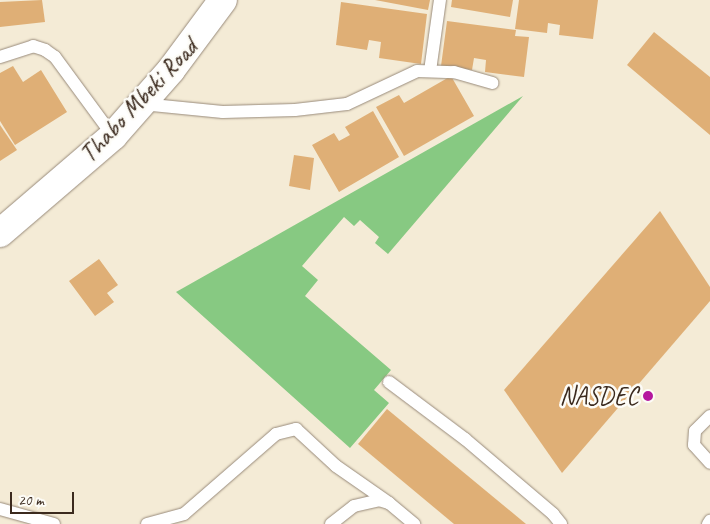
<!DOCTYPE html>
<style>
body{margin:0}
#map{position:relative;width:710px;height:524px;overflow:hidden;background:#f4ebd6;font-family:Caveat,sans-serif}
div>[style]{position:absolute}
.green>*{inset:0;background:#87c982}
.building>*{inset:0;background:#dfaf76}
.roads{filter:drop-shadow(0 0 1px #988a7a) drop-shadow(0 0 1px #988a7a)}
.service>*{height:12px;margin:-6px;padding:0 6px;transform-origin:6px;border-radius:6px;background:#fff}
.secondary>*{height:28px;margin:-14px;padding:0 14px;transform-origin:14px;border-radius:14px;background:#fff}
.dots>*{width:14px;height:14px;translate:-50% -50%;box-sizing:border-box;border:2px solid #fdfcf7;border-radius:50%}
span{translate:-50% -50%;white-space:nowrap;text-align:center;line-height:1.15;-webkit-text-stroke:5px #fdfcf7;paint-order:stroke}
.street-label{font-size:25px;color:#3b2a1e}
.poi-label{font-size:25px;color:#3b2a1e}
.right{translate:-100% -50%;text-align:right}
.scale{position:absolute;left:10px;top:492px;width:64px;height:22px;box-sizing:border-box;border:2px solid #3b2a1e;border-top:0;padding-left:6px;font-size:15px;line-height:18px;white-space:nowrap;color:#3b2a1e;-webkit-text-stroke:4px #fdfcf7;paint-order:stroke}
</style>
<div id="map">
<div class="green">
<i style="clip-path:polygon(523px 96px,388px 254px,375px 243px,379px 237px,360px 220px,354px 226px,344px 217px,302px 266px,318px 280px,305px 296px,391px 370px,374px 390px,389px 403px,350px 448px,176px 292px)"></i>
</div>
<div class="building">
<i style="clip-path:polygon(42px 0,45px 22px,0 27px,0 2px)"></i>
<i style="clip-path:polygon(375px 0,430px 0,428px 10px)"></i>
<i style="clip-path:polygon(452px 0,513px 0,510px 17px,451px 7px)"></i>
<i style="clip-path:polygon(519px 0,598px 0,593px 39px,559px 35px,560px 25px,548px 23px,547px 33px,515px 29px)"></i>
<i style="clip-path:polygon(341px 2px,427px 14px,421px 64px,379px 58px,381px 42px,369px 40px,367px 50px,336px 45px)"></i>
<i style="clip-path:polygon(447px 21px,516px 30px,515px 36px,529px 37px,524px 77px,485px 72px,486px 60px,474px 58px,472px 70px,441px 66px)"></i>
<i style="clip-path:polygon(654px 32px,710px 77px,710px 135px,627px 65px)"></i>
<i style="clip-path:polygon(13px 66px,23px 82px,41px 70px,67px 112px,15px 145px,0 121px,0 73px)"></i>
<i style="clip-path:polygon(451px 76px,474px 116px,404px 156px,376px 107px,399px 95px,404px 103px)"></i>
<i style="clip-path:polygon(373px 111px,399px 157px,339px 192px,312px 145px,334px 133px,339px 141px,350px 135px,345px 127px)"></i>
<i style="clip-path:polygon(0 125px,17px 150px,0 161px)"></i>
<i style="clip-path:polygon(294px 155px,314px 158px,310px 190px,289px 186px)"></i>
<i style="clip-path:polygon(660px 211px,710px 287px,710px 301px,562px 473px,504px 390px)"></i>
<i style="clip-path:polygon(99px 259px,118px 285px,107px 293px,114px 302px,95px 316px,69px 281px)"></i>
<i style="clip-path:polygon(387px 409px,526px 524px,454px 524px,358px 444px)"></i>
</div>
<div class="roads">
<div class="service">
<i style="left:0;top:57px;width:35px;rotate:-18deg"></i>
<i style="left:33px;top:46px;width:13px;rotate:18deg"></i>
<i style="left:45px;top:50px;width:12px;rotate:35deg"></i>
<i style="left:55px;top:57px;width:98px;rotate:53.7deg"></i>
<i style="left:430px;top:71px;width:72px;rotate:-82deg"></i>
<i style="left:142px;top:104px;width:81px;rotate:5.6deg"></i>
<i style="left:223px;top:112px;width:72px;rotate:-1.6deg"></i>
<i style="left:295px;top:110px;width:52px;rotate:-6.6deg"></i>
<i style="left:347px;top:104px;width:77px;rotate:-25.2deg"></i>
<i style="left:417px;top:71px;width:37px;rotate:2deg"></i>
<i style="left:454px;top:72px;width:40px;rotate:16deg"></i>
<i style="left:389px;top:382px;width:95px;rotate:36.9deg"></i>
<i style="left:465px;top:439px;width:116px;rotate:40.4deg"></i>
<i style="left:553px;top:514px;width:13px;rotate:51deg"></i>
<i style="left:710px;top:416px;width:21px;rotate:135deg"></i>
<i style="left:695px;top:431px;width:14px;rotate:94deg"></i>
<i style="left:694px;top:445px;width:24px;rotate:48deg"></i>
<i style="left:0;top:509px;width:56px;rotate:15.5deg"></i>
<i style="left:147px;top:524px;width:38px;rotate:-15deg"></i>
<i style="left:184px;top:514px;width:122px;rotate:-41deg"></i>
<i style="left:276px;top:434px;width:21px;rotate:-14deg"></i>
<i style="left:296px;top:429px;width:54px;rotate:42.8deg"></i>
<i style="left:336px;top:466px;width:65px;rotate:34.9deg"></i>
<i style="left:331px;top:524px;width:29px;rotate:-38deg"></i>
<i style="left:354px;top:506px;width:26px;rotate:-13deg"></i>
<i style="left:379px;top:500px;width:10px;rotate:17deg"></i>
<i style="left:389px;top:503px;width:33px;rotate:40deg"></i>
<i style="left:708px;top:524px;width:4px;rotate:-56deg"></i>
</div>
<div class="secondary">
<i style="left:0;top:233px;width:149px;rotate:-40.6deg"></i>
<i style="left:113px;top:136px;width:88px;rotate:-48.7deg"></i>
<i style="left:171px;top:70px;width:87px;rotate:-53.4deg"></i>
</div>
</div>
<div class="dots">
<i style="left:648px;top:396px;background:#b5179e"></i>
</div>
<div class="street-label">
<span style="left:139px;top:101px;rotate:-47deg">Thabo Mbeki Road</span>
</div>
<div class="poi-label">
<span class="right" style="left:638px;top:396px">NASDEC</span>
</div>
<div class="scale">20 m</div>
</div>
